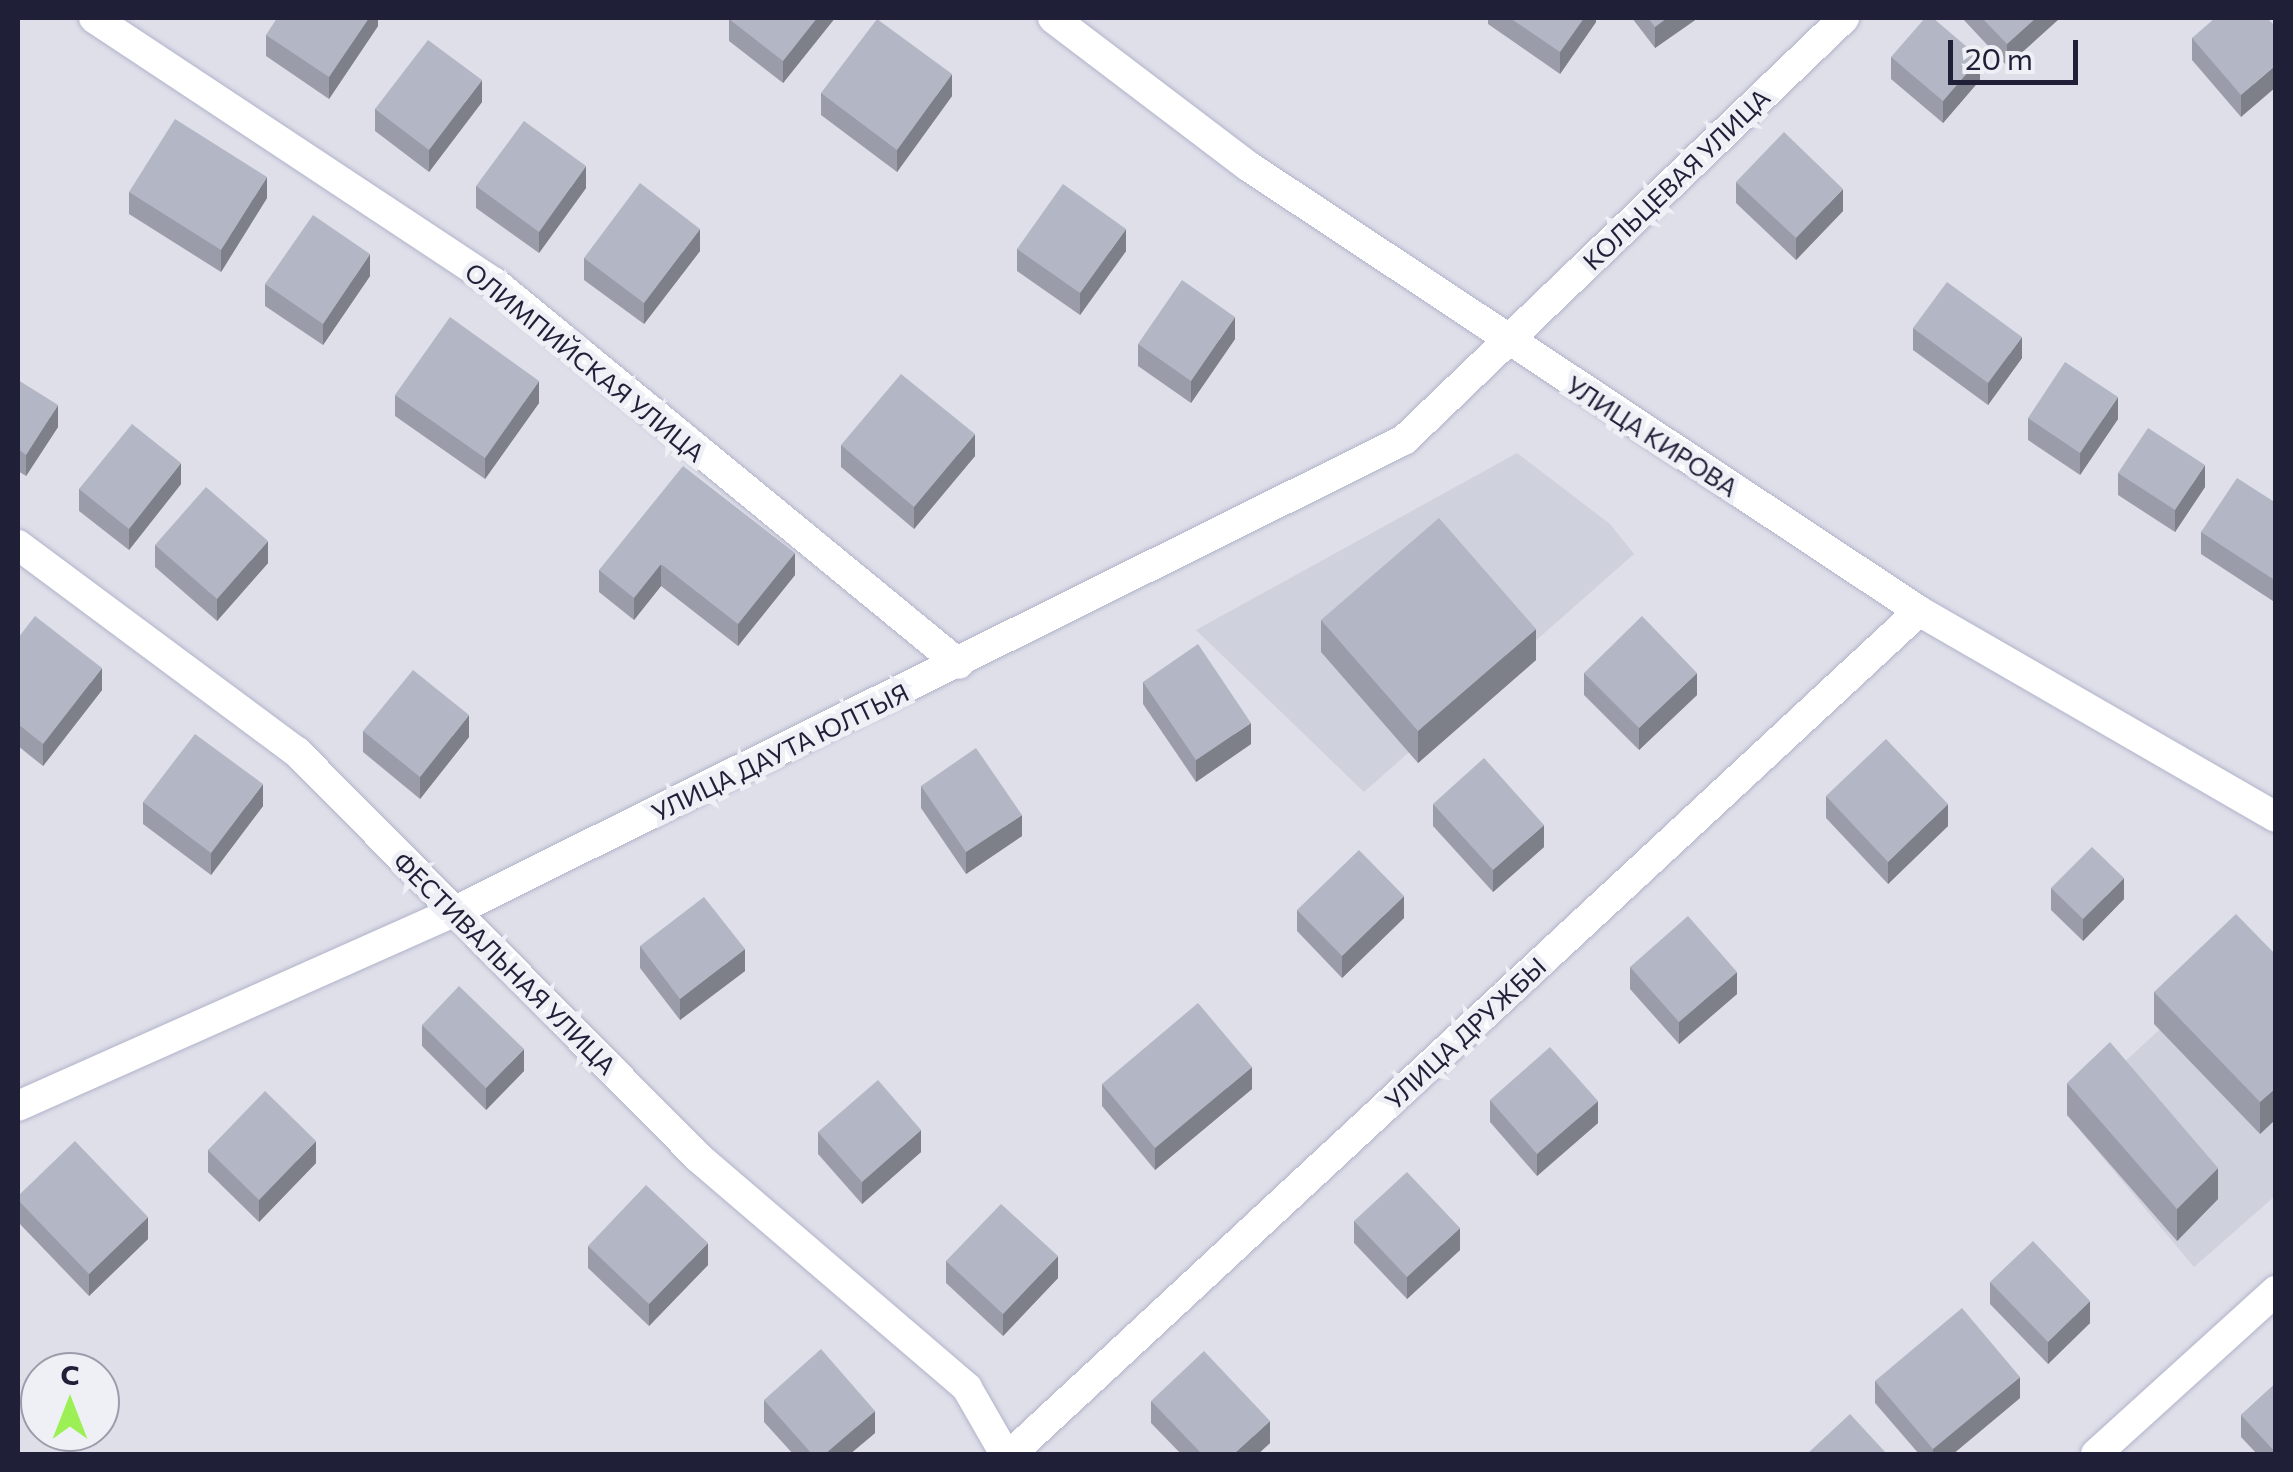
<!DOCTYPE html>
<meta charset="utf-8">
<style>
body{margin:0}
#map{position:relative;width:2293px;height:1472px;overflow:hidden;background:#dedfe9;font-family:Commissioner,sans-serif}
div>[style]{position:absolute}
.built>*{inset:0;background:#cfd1dd}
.roads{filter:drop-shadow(0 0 2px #b1b3c9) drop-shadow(0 0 2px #b1b3c9)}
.street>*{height:30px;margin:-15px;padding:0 15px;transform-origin:15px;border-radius:15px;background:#fff}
.secondary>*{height:30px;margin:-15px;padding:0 15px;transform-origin:15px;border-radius:15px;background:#fff}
.wall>*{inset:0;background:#9a9da9}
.shaded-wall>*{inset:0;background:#7d7f89}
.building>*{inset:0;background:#b3b6c4}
span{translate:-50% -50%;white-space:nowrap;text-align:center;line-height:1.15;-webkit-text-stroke:10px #eef0f6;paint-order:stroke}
.street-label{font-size:25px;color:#201f38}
.frame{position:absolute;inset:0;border:20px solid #201f38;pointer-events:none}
.north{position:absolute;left:20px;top:1352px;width:100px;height:100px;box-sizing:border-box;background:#eef0f6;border:2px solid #9c9caa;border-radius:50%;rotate:0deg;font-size:28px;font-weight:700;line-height:40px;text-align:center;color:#201f38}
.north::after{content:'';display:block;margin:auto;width:35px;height:45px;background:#9cf055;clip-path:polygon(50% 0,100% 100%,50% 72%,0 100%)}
.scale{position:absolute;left:1948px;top:40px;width:130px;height:45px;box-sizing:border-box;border:5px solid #201f38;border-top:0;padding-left:12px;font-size:30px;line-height:35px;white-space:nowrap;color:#201f38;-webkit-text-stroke:8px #eef0f6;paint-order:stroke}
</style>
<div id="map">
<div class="built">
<i style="clip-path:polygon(1517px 453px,1610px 524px,1634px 554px,1364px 792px,1196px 630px)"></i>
<i style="clip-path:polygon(2248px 948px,2275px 977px,2275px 1196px,2194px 1267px,2067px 1115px)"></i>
</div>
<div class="roads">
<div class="street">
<i style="left:94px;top:18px;width:481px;rotate:33.5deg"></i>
<i style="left:495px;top:283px;width:600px;rotate:39.39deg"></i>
<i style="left:18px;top:545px;width:347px;rotate:36.6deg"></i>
<i style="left:297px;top:752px;width:571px;rotate:45.28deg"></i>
<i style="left:699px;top:1158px;width:353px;rotate:40.6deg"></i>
<i style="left:967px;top:1388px;width:76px;rotate:60.1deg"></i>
<i style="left:18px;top:1106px;width:474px;rotate:-24deg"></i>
<i style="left:451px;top:913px;width:1064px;rotate:-26.4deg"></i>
<i style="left:1404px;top:440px;width:610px;rotate:-43.8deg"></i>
<i style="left:1011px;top:1454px;width:1239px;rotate:-42.87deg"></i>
<i style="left:2096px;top:1454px;width:243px;rotate:-42.2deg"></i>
</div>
<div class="secondary">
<i style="left:1053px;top:18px;width:245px;rotate:37.2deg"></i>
<i style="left:1248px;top:166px;width:805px;rotate:33.55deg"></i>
<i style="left:1919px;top:611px;width:412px;rotate:30deg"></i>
</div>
</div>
<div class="wall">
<i style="clip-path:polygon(378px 18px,378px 26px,329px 99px,266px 56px,266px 35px)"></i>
<i style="clip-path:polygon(730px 18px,835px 18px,783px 83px,729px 41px,729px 19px)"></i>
<i style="clip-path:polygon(1488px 18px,1596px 18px,1596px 22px,1560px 74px,1488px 24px)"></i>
<i style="clip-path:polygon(1632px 18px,1698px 18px,1655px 48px)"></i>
<i style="clip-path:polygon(1962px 18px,2060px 18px,2007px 66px)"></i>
<i style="clip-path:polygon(2276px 27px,2241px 117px,2192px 60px,2192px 38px)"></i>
<i style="clip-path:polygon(1891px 57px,1980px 80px,1943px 123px,1891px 79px)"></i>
<i style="clip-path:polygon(821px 93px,952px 96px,897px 172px,821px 115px)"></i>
<i style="clip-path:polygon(482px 102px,429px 172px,375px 131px,375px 109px)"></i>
<i style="clip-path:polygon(1736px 182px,1843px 211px,1796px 260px,1736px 203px)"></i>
<i style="clip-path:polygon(476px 186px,586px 188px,539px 253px,476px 208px)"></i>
<i style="clip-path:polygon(129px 192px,267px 198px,221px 272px,129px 214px)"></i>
<i style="clip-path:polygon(1017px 249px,1126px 251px,1080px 315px,1017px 271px)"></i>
<i style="clip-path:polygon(700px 251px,644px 324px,584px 280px,584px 258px)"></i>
<i style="clip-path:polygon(370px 276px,323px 345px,265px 306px,265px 284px)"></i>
<i style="clip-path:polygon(1913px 328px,2022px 358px,1988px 405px,1913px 350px)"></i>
<i style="clip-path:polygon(1235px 339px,1191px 403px,1138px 366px,1138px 344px)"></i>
<i style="clip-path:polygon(18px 380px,58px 427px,26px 476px,18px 471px)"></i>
<i style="clip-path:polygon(395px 395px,539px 403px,485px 479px,395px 416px)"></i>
<i style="clip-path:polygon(2028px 418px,2118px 419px,2080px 475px,2028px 440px)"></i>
<i style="clip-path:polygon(841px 445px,975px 456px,914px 529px,841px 467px)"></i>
<i style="clip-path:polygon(2118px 473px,2205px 487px,2175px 532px,2118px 495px)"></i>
<i style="clip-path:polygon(181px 484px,129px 550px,79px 511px,79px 489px)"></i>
<i style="clip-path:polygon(2276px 503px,2276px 603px,2201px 554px,2201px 532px)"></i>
<i style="clip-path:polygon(155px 545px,268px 563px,217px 621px,155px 567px)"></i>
<i style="clip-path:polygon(795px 553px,795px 575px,738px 646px,661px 586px,634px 620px,599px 592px,599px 570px)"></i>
<i style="clip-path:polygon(1321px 620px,1536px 660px,1418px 763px,1321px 652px)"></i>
<i style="clip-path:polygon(18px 638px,102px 690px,43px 766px,18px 746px)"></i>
<i style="clip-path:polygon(1584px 673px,1697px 695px,1639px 750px,1584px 695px)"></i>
<i style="clip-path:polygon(1143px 682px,1251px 744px,1196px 782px,1143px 704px)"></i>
<i style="clip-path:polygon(363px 731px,469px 737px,420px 799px,363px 752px)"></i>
<i style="clip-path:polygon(921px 786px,1022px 836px,966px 874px,921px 808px)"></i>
<i style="clip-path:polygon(1826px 796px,1948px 826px,1888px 884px,1826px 818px)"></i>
<i style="clip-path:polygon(143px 802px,263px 806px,211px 875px,143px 824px)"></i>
<i style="clip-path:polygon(1433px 804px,1544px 847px,1493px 892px,1433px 826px)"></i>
<i style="clip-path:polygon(2051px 888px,2124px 899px,2083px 941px,2051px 910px)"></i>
<i style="clip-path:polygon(1297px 910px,1404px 918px,1342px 978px,1297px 931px)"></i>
<i style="clip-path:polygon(640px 946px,745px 971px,680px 1020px,640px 968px)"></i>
<i style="clip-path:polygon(2276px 955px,2276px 1119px,2260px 1134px,2154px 1024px,2154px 992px)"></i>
<i style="clip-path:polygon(1630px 967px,1737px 994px,1679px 1044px,1630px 989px)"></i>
<i style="clip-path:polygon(422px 1025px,524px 1071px,486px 1110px,422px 1046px)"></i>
<i style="clip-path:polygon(2067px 1083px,2218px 1199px,2177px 1241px,2067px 1115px)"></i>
<i style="clip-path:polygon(1102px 1084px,1252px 1089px,1155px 1170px,1102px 1106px)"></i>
<i style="clip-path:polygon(1490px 1100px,1598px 1123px,1537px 1176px,1490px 1122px)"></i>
<i style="clip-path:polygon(818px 1132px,921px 1152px,862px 1204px,818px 1154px)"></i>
<i style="clip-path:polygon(208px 1150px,316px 1163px,259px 1222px,208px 1172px)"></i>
<i style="clip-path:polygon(18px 1196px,148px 1239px,89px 1296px,18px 1222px)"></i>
<i style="clip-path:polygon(1354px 1221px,1460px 1250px,1407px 1299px,1354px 1243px)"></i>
<i style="clip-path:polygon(588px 1246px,708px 1265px,649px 1326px,588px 1268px)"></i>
<i style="clip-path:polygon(946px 1261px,1058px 1278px,1003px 1336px,946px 1283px)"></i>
<i style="clip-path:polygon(1990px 1282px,2090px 1323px,2048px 1364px,1990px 1304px)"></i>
<i style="clip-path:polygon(1875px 1381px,2020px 1398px,1953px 1454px,1919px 1454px,1875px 1403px)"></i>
<i style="clip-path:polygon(2276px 1383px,2276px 1454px,2257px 1454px,2241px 1437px,2241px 1415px)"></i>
<i style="clip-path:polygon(764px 1400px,875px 1433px,850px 1454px,793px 1454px,764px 1422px)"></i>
<i style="clip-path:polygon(1151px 1401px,1270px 1443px,1258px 1454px,1181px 1454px,1151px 1423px)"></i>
</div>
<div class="shaded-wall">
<i style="clip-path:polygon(369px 18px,378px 18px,378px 26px,329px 99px,329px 77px)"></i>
<i style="clip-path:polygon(817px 18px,835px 18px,783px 83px,783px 61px)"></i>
<i style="clip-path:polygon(1584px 18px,1596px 18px,1596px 22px,1560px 74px,1560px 52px)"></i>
<i style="clip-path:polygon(1667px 18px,1698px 18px,1655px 48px,1655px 27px)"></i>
<i style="clip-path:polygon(2036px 18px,2060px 18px,2007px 66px,2007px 44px)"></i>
<i style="clip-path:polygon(1980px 58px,1980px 80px,1943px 123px,1943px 101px)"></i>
<i style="clip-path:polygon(2276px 65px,2276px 87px,2241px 117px,2241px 95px)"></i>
<i style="clip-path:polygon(952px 74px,952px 96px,897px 172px,897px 150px)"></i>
<i style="clip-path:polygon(482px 80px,482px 102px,429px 172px,429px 150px)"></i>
<i style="clip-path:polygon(586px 166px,586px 188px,539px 253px,539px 232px)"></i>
<i style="clip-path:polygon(267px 177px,267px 198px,221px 272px,221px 250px)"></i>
<i style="clip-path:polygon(1843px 189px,1843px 211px,1796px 260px,1796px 238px)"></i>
<i style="clip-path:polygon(700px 229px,700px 251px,644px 324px,644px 303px)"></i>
<i style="clip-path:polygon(1126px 229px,1126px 251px,1080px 315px,1080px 293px)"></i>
<i style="clip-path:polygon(370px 254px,370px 276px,323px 345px,323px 324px)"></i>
<i style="clip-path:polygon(1235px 317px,1235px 339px,1191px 403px,1191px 381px)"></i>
<i style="clip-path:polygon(2022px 337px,2022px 358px,1988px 405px,1988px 383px)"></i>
<i style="clip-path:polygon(539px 381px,539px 403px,485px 479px,485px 458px)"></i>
<i style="clip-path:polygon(2118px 397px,2118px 419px,2080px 475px,2080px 453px)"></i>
<i style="clip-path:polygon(58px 405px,58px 427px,26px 476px,26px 455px)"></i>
<i style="clip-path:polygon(975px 434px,975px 456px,914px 529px,914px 507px)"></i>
<i style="clip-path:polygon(181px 463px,181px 484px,129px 550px,129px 529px)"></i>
<i style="clip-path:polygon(2205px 465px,2205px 487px,2175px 532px,2175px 510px)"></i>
<i style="clip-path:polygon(268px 541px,268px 563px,217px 621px,217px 599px)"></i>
<i style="clip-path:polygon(795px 553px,795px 575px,738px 646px,738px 624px)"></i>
<i style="clip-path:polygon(661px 564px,661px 586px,634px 620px,634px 598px)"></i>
<i style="clip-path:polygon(1536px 629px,1536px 660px,1418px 763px,1418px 731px)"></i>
<i style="clip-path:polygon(102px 668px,102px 690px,43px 766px,43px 744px)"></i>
<i style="clip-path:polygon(1697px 673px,1697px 695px,1639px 750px,1639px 728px)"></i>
<i style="clip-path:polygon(469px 715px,469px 737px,420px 799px,420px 777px)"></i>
<i style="clip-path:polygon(1251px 723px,1251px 744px,1196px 782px,1196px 760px)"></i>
<i style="clip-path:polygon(263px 784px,263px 806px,211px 875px,211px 853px)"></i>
<i style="clip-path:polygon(1948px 804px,1948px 826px,1888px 884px,1888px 862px)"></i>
<i style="clip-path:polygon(1022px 815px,1022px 836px,966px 874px,966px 852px)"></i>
<i style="clip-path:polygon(1544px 825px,1544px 847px,1493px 892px,1493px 870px)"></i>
<i style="clip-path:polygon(2124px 878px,2124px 899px,2083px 941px,2083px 919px)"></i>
<i style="clip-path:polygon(1404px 896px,1404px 918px,1342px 978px,1342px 956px)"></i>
<i style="clip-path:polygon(745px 949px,745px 971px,680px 1020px,680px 999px)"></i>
<i style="clip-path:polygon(1737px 972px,1737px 994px,1679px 1044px,1679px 1022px)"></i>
<i style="clip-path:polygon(524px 1049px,524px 1071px,486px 1110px,486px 1088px)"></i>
<i style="clip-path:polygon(1252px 1067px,1252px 1089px,1155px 1170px,1155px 1148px)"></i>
<i style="clip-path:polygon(2276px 1088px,2276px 1119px,2260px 1134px,2260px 1102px)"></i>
<i style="clip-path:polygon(1598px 1101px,1598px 1123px,1537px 1176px,1537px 1154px)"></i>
<i style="clip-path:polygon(921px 1130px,921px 1152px,862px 1204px,862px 1182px)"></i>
<i style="clip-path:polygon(316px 1141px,316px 1163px,259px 1222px,259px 1200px)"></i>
<i style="clip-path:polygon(2218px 1168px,2218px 1199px,2177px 1241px,2177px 1209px)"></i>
<i style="clip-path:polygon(148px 1217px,148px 1239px,89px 1296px,89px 1274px)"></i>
<i style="clip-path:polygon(1460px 1228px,1460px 1250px,1407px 1299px,1407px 1277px)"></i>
<i style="clip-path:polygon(708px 1243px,708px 1265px,649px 1326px,649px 1304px)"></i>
<i style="clip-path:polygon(1058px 1256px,1058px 1278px,1003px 1336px,1003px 1314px)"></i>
<i style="clip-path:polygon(2090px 1301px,2090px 1323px,2048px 1364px,2048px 1342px)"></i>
<i style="clip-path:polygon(2020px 1377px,2020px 1398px,1953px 1454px,1933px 1454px,1933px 1449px)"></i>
<i style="clip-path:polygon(875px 1411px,875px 1433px,850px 1454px,825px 1454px)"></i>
<i style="clip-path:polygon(1270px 1421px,1270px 1443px,1258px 1454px,1234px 1454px)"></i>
</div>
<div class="building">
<i style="clip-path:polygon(277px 18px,369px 18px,329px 77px,266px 35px)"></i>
<i style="clip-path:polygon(730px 18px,817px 18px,783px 61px,729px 19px)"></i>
<i style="clip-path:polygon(1510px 18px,1584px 18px,1560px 52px)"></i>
<i style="clip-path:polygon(1648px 18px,1667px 18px,1655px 27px)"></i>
<i style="clip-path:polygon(1925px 18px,1933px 18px,1980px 58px,1943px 101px,1891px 57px)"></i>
<i style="clip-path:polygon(1982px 18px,2036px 18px,2007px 44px)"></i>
<i style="clip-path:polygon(2215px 18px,2267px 18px,2276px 27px,2276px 65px,2241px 95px,2192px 38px)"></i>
<i style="clip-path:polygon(877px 19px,952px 74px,897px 150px,821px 93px)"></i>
<i style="clip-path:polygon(428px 40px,482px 80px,429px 150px,375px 109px)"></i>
<i style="clip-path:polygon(175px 119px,267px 177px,221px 250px,129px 192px)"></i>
<i style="clip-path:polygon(524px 121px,586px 166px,539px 232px,476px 186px)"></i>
<i style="clip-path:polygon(1784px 132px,1843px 189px,1796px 238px,1736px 182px)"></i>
<i style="clip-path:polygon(640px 183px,700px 229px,644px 303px,584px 258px)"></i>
<i style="clip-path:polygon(1063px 184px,1126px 229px,1080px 293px,1017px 249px)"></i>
<i style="clip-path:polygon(313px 215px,370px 254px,323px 324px,265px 284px)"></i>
<i style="clip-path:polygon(1182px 280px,1235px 317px,1191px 381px,1138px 344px)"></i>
<i style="clip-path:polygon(1947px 282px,2022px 337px,1988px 383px,1913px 328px)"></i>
<i style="clip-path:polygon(450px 317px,539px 381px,485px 458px,395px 395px)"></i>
<i style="clip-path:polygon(2065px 362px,2118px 397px,2080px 453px,2028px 418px)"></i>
<i style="clip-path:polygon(901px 374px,975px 434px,914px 507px,841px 445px)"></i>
<i style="clip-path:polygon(18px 380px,58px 405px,26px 455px,18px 449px)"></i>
<i style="clip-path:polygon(132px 424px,181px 463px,129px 529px,79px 489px)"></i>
<i style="clip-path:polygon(2148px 428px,2205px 465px,2175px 510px,2118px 473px)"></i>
<i style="clip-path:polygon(683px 466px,795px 553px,738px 624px,661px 564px,634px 598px,599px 570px)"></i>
<i style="clip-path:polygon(2237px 478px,2276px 503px,2276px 581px,2201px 532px)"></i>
<i style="clip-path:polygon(206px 487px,268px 541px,217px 599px,155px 545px)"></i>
<i style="clip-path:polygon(1439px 518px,1536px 629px,1418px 731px,1321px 620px)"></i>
<i style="clip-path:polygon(35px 616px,102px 668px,43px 744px,18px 724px,18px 638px)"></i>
<i style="clip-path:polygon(1642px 616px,1697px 673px,1639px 728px,1584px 673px)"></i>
<i style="clip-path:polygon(1198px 644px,1251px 723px,1196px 760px,1143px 682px)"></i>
<i style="clip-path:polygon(413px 670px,469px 715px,420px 777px,363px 731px)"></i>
<i style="clip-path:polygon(195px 734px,263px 784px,211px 853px,143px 802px)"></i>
<i style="clip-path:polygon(1886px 739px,1948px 804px,1888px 862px,1826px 796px)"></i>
<i style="clip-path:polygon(976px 748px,1022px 815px,966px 852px,921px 786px)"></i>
<i style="clip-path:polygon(1484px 758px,1544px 825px,1493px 870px,1433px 804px)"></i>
<i style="clip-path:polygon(2092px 847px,2124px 878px,2083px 919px,2051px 888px)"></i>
<i style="clip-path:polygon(1359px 850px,1404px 896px,1342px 956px,1297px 910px)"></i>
<i style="clip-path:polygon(704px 897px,745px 949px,680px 999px,640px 946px)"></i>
<i style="clip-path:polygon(2236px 914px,2276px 955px,2276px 1088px,2260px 1102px,2154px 992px)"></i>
<i style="clip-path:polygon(1688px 916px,1737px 972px,1679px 1022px,1630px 967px)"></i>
<i style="clip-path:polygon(459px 986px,524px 1049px,486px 1088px,422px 1025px)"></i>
<i style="clip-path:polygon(1198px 1003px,1252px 1067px,1155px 1148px,1102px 1084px)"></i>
<i style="clip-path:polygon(2110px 1042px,2218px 1168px,2177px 1209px,2067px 1083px)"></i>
<i style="clip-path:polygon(1550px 1047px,1598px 1101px,1537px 1154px,1490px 1100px)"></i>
<i style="clip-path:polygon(878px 1080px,921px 1130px,862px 1182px,818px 1132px)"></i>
<i style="clip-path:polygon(265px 1091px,316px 1141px,259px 1200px,208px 1150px)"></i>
<i style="clip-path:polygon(75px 1141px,148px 1217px,89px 1274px,18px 1200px,18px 1196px)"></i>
<i style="clip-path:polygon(1407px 1172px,1460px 1228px,1407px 1277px,1354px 1221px)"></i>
<i style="clip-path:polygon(646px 1185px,708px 1243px,649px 1304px,588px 1246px)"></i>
<i style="clip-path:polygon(1001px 1204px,1058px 1256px,1003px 1314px,946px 1261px)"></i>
<i style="clip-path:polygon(2033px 1241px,2090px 1301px,2048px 1342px,1990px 1282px)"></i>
<i style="clip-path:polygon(1962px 1308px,2020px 1377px,1933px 1449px,1875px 1381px)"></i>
<i style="clip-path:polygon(821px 1349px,875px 1411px,825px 1454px,812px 1454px,764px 1400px)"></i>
<i style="clip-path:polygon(1204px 1351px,1270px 1421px,1234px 1454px,1202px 1454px,1151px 1401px)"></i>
<i style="clip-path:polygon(2276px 1383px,2276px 1453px,2241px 1415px)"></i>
<i style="clip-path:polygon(1850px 1414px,1887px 1454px,1807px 1454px)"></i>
</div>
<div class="street-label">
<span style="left:1676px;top:179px;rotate:-44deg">КОЛЬЦЕВАЯ УЛИЦА</span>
<span style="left:585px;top:362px;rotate:39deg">ОЛИМПИЙСКАЯ УЛИЦА</span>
<span style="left:1652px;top:436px;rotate:33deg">УЛИЦА КИРОВА</span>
<span style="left:780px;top:752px;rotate:-26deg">УЛИЦА ДАУТА ЮЛТЫЯ</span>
<span style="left:505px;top:963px;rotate:45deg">ФЕСТИВАЛЬНАЯ УЛИЦА</span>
<span style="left:1465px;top:1033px;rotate:-43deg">УЛИЦА ДРУЖБЫ</span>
</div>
<div class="frame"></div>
<div class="north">С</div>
<div class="scale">20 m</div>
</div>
